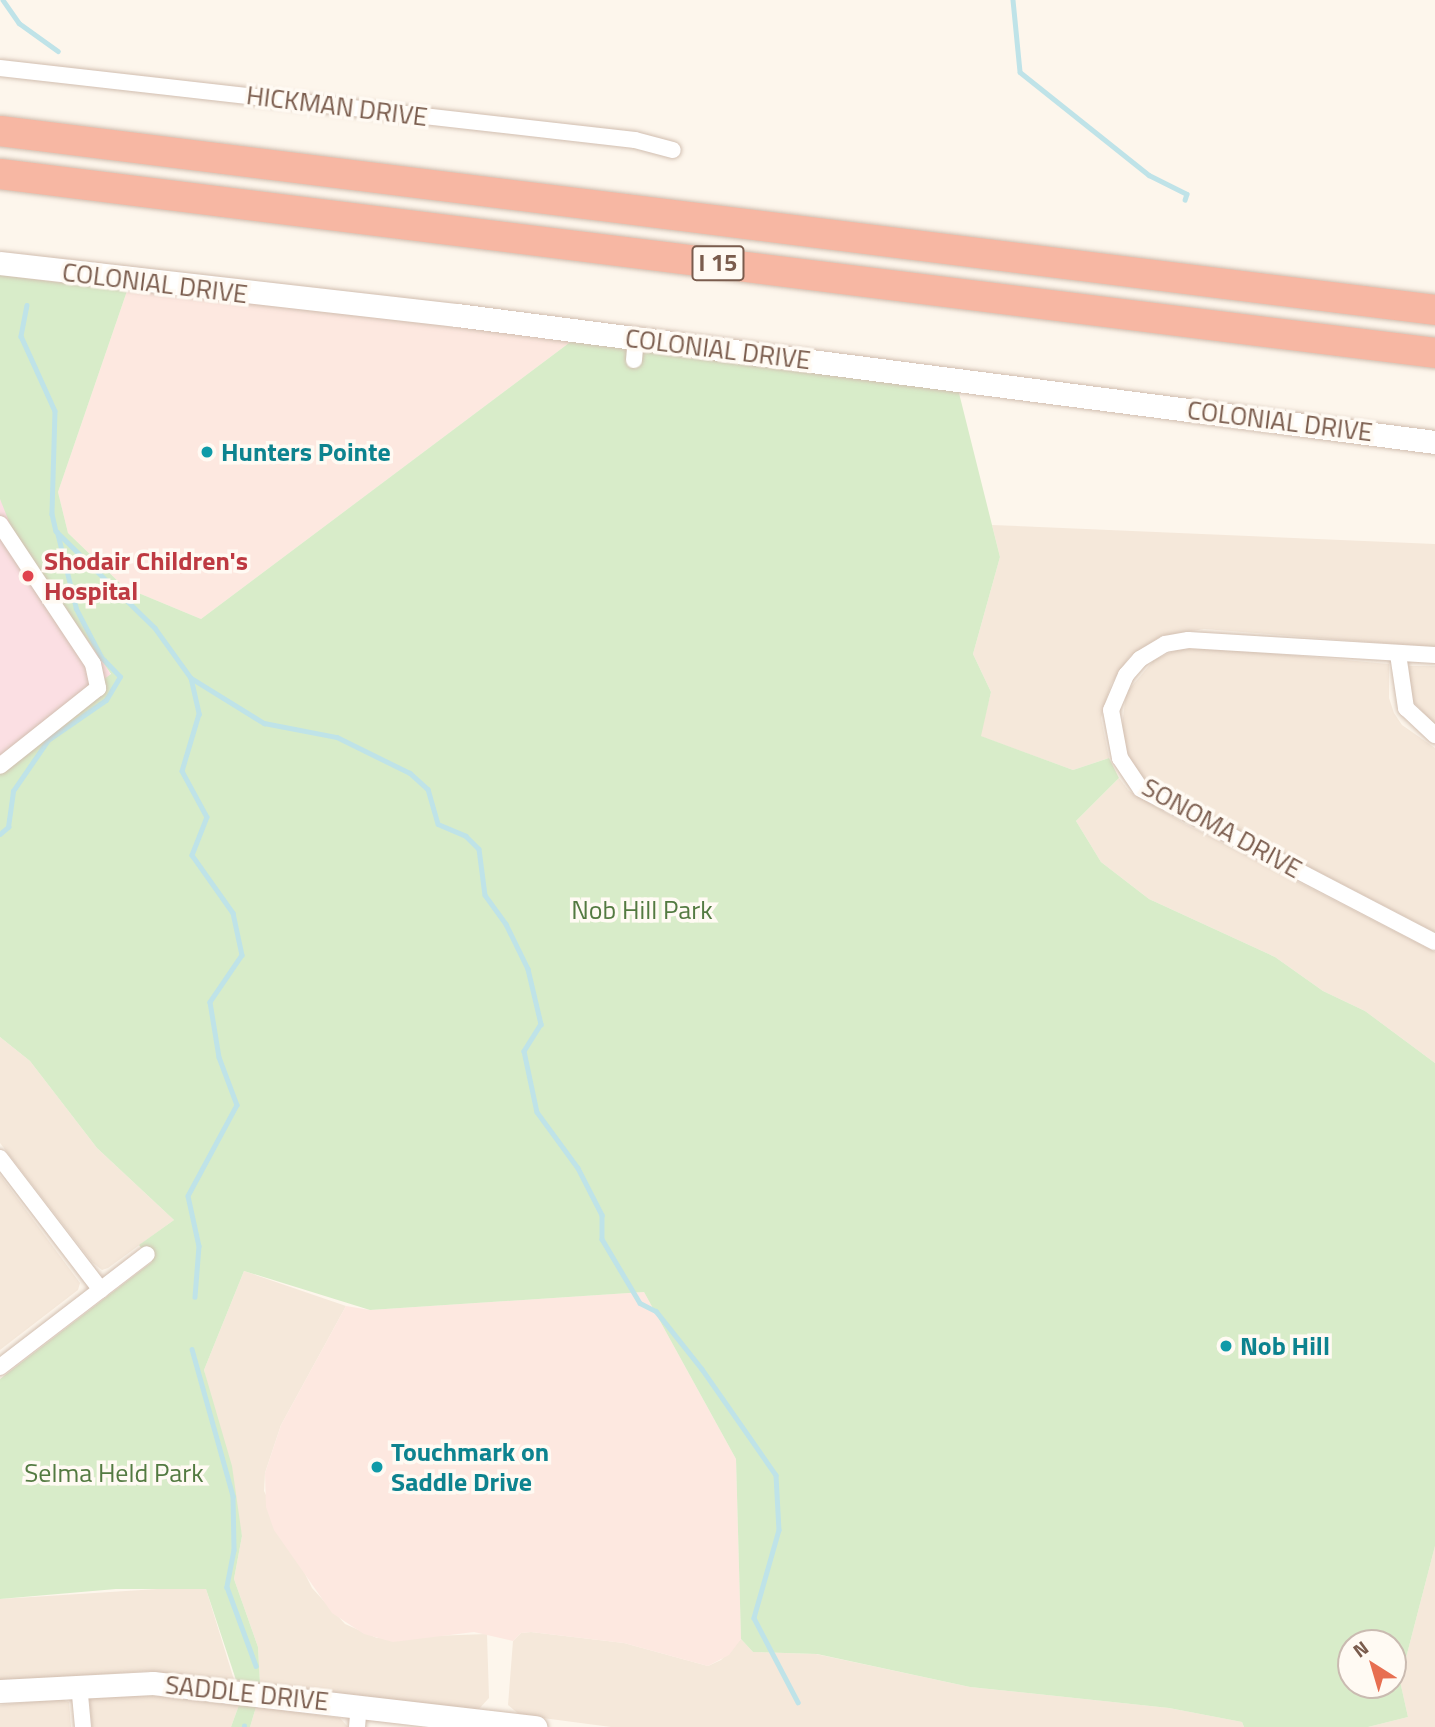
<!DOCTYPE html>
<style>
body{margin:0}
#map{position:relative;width:1435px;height:1727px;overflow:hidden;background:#fdf6ec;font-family:"Titillium Web",sans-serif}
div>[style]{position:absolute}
.residential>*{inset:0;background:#f5e8da}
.commercial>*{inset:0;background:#fde8e0}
.medical>*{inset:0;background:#fbdfe3}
.green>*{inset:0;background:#d8ecc9}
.stream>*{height:4.5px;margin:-2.25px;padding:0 2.25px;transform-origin:2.25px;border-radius:2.25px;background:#bfe3e8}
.roads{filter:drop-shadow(0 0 2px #d1beb0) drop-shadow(0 0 2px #d1beb0)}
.street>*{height:16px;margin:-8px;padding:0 8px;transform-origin:8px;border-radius:8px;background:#fff}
.secondary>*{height:23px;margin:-11.5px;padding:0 11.5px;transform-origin:11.5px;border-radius:11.5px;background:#fff}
.highway>*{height:30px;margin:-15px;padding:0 15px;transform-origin:15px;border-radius:15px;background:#f7b7a3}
.dots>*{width:19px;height:19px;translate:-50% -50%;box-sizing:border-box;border:4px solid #fffaf3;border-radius:50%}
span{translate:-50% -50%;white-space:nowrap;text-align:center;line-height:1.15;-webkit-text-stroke:7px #fffaf3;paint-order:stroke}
.shield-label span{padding:2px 5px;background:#fffaf3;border:2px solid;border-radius:5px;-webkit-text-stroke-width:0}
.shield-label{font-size:24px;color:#7a5c4d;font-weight:700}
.street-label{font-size:26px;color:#7a5c4d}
.culture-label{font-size:26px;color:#0d838f;font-weight:700}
.left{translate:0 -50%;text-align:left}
.health-label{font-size:26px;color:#be3a42;font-weight:700}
.park-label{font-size:26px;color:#537a41}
.north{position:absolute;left:1337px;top:1629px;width:70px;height:70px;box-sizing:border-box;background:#fffaf3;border:2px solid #cabbb1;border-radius:50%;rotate:323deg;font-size:19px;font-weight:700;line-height:28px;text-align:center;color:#7a5c4d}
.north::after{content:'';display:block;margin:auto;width:24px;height:32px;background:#e76f51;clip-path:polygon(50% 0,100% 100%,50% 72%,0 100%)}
</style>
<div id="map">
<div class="residential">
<i style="clip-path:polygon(992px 525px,1435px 544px,1435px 647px,1204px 629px,1161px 636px,1130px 656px,1111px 684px,1101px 718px,1109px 758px,1073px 770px,980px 736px,991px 692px,973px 654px,1000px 557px)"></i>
<i style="clip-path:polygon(1199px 647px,1389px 664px,1389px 698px,1394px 713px,1402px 725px,1435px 748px,1435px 932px,1151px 785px,1137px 772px,1124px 746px,1122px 727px,1126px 693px,1154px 660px,1176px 650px)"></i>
<i style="clip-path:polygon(1409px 666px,1435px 666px,1435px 725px,1409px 697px)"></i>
<i style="clip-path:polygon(1119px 778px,1129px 791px,1183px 823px,1435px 952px,1435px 1063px,1365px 1011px,1323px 991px,1275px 957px,1149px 899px,1101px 862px,1076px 821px)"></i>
<i style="clip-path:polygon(0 1037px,30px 1061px,97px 1148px,174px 1220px,108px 1268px,102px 1270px,92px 1262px,0 1143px)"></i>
<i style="clip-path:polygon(0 1175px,80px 1283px,78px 1290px,0 1350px)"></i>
<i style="clip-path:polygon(244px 1271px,346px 1306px,281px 1425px,265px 1473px,264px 1491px,312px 1588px,345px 1624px,377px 1638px,487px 1634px,489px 1698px,477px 1711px,260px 1683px,258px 1647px,234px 1579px,242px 1536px,204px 1370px)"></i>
<i style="clip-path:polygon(1435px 1546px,1435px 1727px,1368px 1727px,1408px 1717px,1400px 1681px)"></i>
<i style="clip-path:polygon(173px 1588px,206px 1589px,235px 1683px,148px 1671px,0 1681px,0 1599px)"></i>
<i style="clip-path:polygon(531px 1632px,624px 1643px,708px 1666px,721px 1660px,741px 1639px,753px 1652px,816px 1654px,970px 1687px,1169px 1708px,1242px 1722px,1244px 1727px,611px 1727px,520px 1715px,508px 1705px,513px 1641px,521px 1633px)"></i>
<i style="clip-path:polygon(132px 1694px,201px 1700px,239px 1705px,231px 1727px,92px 1727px,89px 1696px)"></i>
<i style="clip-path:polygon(60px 1699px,69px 1702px,71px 1727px,0 1727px,0 1705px)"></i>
<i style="clip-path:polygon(256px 1707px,340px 1718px,348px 1727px,250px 1727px)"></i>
</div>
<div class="commercial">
<i style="clip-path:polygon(127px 291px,184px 295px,573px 340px,201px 619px,124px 587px,68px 533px,58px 492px)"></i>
<i style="clip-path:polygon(644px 1292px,736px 1459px,741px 1639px,729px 1655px,708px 1666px,624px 1643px,531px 1632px,521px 1633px,513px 1641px,474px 1632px,393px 1642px,364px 1634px,332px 1613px,274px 1530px,266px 1507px,265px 1473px,281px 1425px,346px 1306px,370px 1310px)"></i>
</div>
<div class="medical">
<i style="clip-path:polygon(0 478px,111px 675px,0 756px)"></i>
</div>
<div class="green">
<i style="clip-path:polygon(evenodd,0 275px,127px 291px,58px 492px,68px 533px,124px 587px,201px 619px,573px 340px,958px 389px,1000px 557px,973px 654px,991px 692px,981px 736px,1073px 770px,1109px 758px,1119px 778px,1076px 821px,1101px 862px,1149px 899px,1275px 957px,1323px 991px,1365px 1011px,1435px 1063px,1435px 1546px,1400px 1681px,1408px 1717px,1368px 1727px,1244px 1727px,1242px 1722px,1169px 1708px,970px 1687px,817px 1654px,753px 1652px,741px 1639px,736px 1459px,644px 1292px,370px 1310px,244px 1271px,204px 1370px,232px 1466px,242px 1536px,234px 1579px,258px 1647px,260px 1683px,236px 1680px,206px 1589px,116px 1589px,0 1599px,0 1379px,152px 1262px,139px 1245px,174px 1220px,97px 1148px,30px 1061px,0 1037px,0 756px,111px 674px,14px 534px,0 499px,0 275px,1351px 1643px,1393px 1643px,1393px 1685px,1351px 1685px,1351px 1643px)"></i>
<i style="clip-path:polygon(239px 1705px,256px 1707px,250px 1727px,231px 1727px)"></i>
</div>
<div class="stream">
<i style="left:3px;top:0;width:28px;rotate:55deg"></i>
<i style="left:19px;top:23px;width:48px;rotate:35.7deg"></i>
<i style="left:1013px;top:0;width:72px;rotate:84.4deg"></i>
<i style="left:1020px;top:72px;width:165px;rotate:38.6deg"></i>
<i style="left:1149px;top:175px;width:42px;rotate:26.6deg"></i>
<i style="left:1187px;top:194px;width:6px;rotate:108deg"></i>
<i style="left:27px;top:305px;width:32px;rotate:101deg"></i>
<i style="left:21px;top:336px;width:82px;rotate:65.6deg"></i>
<i style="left:55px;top:411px;width:103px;rotate:91.7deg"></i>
<i style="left:52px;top:514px;width:17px;rotate:77deg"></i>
<i style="left:56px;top:531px;width:139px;rotate:44.4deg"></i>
<i style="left:155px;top:628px;width:62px;rotate:54.2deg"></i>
<i style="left:191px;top:678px;width:86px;rotate:31.7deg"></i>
<i style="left:264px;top:723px;width:74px;rotate:10.9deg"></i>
<i style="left:337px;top:737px;width:81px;rotate:26.3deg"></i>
<i style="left:410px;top:773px;width:24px;rotate:42deg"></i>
<i style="left:428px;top:789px;width:36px;rotate:74deg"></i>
<i style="left:438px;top:824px;width:30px;rotate:23deg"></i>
<i style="left:466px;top:836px;width:18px;rotate:45deg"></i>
<i style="left:479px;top:849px;width:46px;rotate:82.6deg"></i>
<i style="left:485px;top:895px;width:36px;rotate:54deg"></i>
<i style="left:506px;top:924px;width:50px;rotate:63.9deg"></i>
<i style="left:528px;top:969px;width:57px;rotate:76.7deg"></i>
<i style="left:541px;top:1024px;width:32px;rotate:122deg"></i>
<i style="left:524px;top:1051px;width:62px;rotate:78deg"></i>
<i style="left:537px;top:1112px;width:69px;rotate:53.8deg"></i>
<i style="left:578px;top:1168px;width:53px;rotate:62.9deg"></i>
<i style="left:602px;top:1215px;width:24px;rotate:90deg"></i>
<i style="left:602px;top:1239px;width:74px;rotate:59.3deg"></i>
<i style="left:640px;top:1303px;width:18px;rotate:27deg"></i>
<i style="left:656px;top:1311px;width:74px;rotate:51.6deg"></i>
<i style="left:702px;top:1369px;width:129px;rotate:55.1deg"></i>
<i style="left:776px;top:1475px;width:55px;rotate:86.9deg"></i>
<i style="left:779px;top:1530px;width:91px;rotate:105.9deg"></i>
<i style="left:754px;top:1618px;width:95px;rotate:62.4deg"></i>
<i style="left:191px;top:678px;width:37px;rotate:77deg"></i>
<i style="left:199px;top:714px;width:59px;rotate:106.6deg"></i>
<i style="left:182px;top:771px;width:52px;rotate:61.5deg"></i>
<i style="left:207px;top:817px;width:41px;rotate:111.5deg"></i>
<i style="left:192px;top:855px;width:71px;rotate:54.7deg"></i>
<i style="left:233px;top:913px;width:43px;rotate:77.9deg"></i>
<i style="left:242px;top:955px;width:57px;rotate:124.2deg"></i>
<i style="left:210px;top:1002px;width:56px;rotate:80.7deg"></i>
<i style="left:219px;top:1057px;width:51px;rotate:69.4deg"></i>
<i style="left:237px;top:1105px;width:103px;rotate:118.3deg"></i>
<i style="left:188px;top:1196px;width:51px;rotate:77.6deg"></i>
<i style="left:199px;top:1246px;width:51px;rotate:94.5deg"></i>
<i style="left:0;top:834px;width:11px;rotate:-41deg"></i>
<i style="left:8px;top:827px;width:36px;rotate:-82deg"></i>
<i style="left:13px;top:791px;width:62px;rotate:-55.5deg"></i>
<i style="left:48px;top:740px;width:70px;rotate:-34.6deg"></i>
<i style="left:106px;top:700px;width:27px;rotate:-59deg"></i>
<i style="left:120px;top:677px;width:28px;rotate:-134deg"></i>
<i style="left:101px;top:657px;width:54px;rotate:-117.5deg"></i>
<i style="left:76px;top:609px;width:79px;rotate:-103.9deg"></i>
<i style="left:192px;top:1349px;width:153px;rotate:74.4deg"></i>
<i style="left:233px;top:1496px;width:54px;rotate:88.9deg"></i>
<i style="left:234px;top:1550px;width:38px;rotate:101deg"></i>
<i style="left:227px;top:1587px;width:84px;rotate:69.8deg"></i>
<i style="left:244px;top:1727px;width:1px;rotate:-90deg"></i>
</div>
<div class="roads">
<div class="street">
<i style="left:0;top:68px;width:639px;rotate:6.47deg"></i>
<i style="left:635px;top:140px;width:39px;rotate:15deg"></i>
<i style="left:634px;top:360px;width:22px;rotate:-85deg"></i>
<i style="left:0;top:524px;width:168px;rotate:56.4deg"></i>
<i style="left:93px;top:664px;width:25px;rotate:78deg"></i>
<i style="left:98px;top:688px;width:125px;rotate:141.5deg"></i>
<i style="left:1398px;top:654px;width:55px;rotate:81.6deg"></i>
<i style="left:1406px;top:708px;width:40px;rotate:43deg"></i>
<i style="left:1435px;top:655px;width:247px;rotate:-176.5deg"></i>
<i style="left:1188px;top:640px;width:23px;rotate:170deg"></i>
<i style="left:1165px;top:644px;width:29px;rotate:149deg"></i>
<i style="left:1140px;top:659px;width:21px;rotate:131deg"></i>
<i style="left:1126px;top:675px;width:38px;rotate:113deg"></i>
<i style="left:1111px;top:710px;width:49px;rotate:79.4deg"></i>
<i style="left:1120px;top:758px;width:37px;rotate:56deg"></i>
<i style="left:1141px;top:789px;width:331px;rotate:27.5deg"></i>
<i style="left:0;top:1158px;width:166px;rotate:52.6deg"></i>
<i style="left:0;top:1367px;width:185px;rotate:-37.5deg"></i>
<i style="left:79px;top:1684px;width:43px;rotate:84.7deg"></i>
<i style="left:357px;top:1727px;width:21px;rotate:-85deg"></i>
</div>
<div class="secondary">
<i style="left:0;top:263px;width:460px;rotate:6.5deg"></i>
<i style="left:457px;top:315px;width:986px;rotate:7.4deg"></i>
<i style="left:0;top:1691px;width:153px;rotate:-3deg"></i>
<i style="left:153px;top:1683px;width:385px;rotate:6.6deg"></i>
</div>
<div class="highway">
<i style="left:0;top:131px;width:1446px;rotate:7.11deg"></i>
<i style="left:0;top:174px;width:1446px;rotate:7.11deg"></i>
</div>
</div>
<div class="dots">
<i style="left:207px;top:452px;background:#0f9aa8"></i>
<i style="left:28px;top:576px;background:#e0444e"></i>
<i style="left:1226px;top:1346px;background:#0f9aa8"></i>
<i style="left:377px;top:1467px;background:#0f9aa8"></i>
</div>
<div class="shield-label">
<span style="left:718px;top:263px">I 15</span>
</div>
<div class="street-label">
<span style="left:337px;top:106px;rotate:7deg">HICKMAN DRIVE</span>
<span style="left:155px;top:283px;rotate:7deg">COLONIAL DRIVE</span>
<span style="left:718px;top:349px;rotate:7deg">COLONIAL DRIVE</span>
<span style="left:1280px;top:421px;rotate:7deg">COLONIAL DRIVE</span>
<span style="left:1222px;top:828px;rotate:29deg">SONOMA DRIVE</span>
<span style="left:247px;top:1693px;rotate:6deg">SADDLE DRIVE</span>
</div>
<div class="culture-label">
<span class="left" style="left:221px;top:452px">Hunters Pointe</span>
<span class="left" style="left:1240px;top:1346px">Nob Hill</span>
<span class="left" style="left:391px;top:1467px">Touchmark on<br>Saddle Drive</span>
</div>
<div class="health-label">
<span class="left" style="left:44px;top:576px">Shodair Children's<br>Hospital</span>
</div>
<div class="park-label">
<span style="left:642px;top:910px">Nob Hill Park</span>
<span style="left:114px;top:1473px">Selma Held Park</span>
</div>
<div class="north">N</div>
</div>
